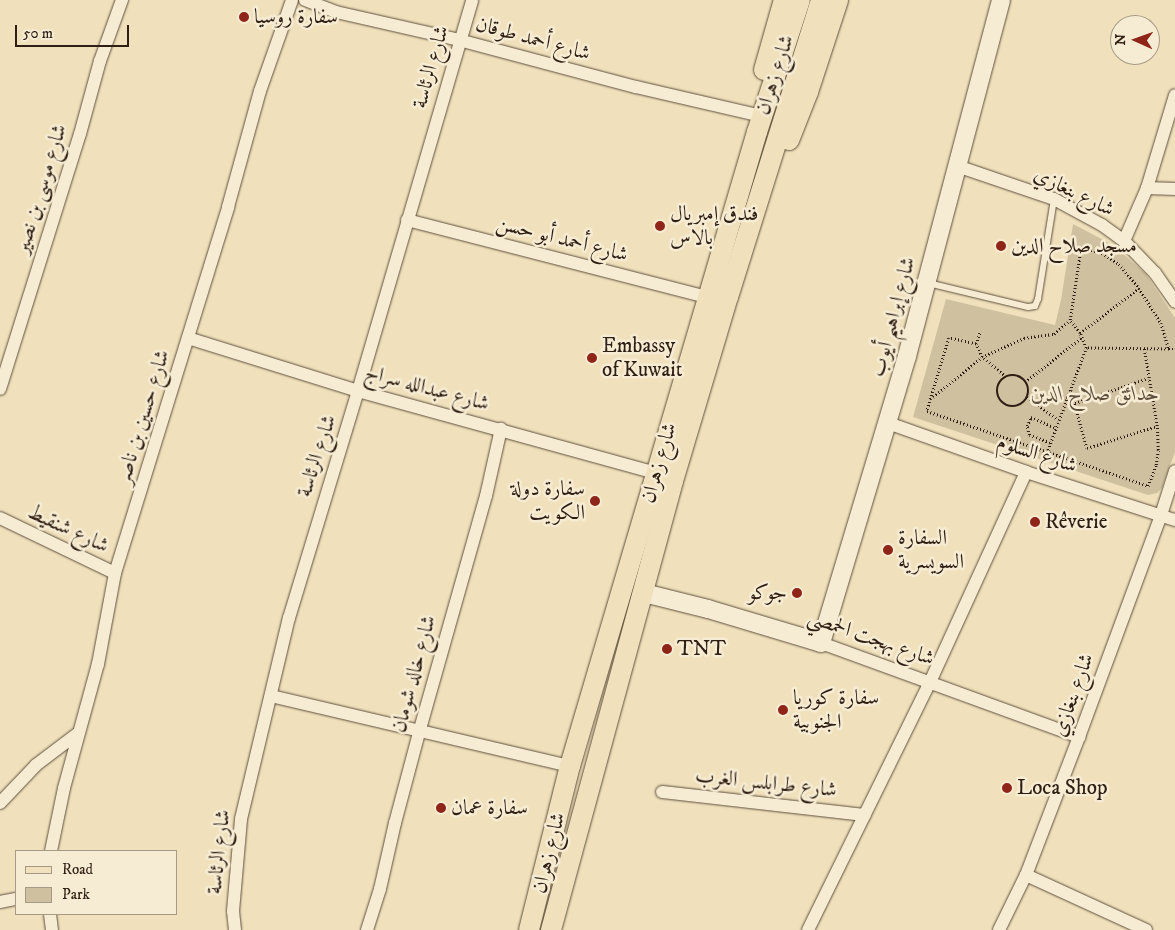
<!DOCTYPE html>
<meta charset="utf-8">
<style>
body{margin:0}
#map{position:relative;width:1175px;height:930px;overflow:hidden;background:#f0e1bc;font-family:"IM FELL DW Pica",Amiri,serif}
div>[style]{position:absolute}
.green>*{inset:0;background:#cfc09f}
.path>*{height:2.5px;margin-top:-1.25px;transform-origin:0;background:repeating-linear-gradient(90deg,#2f1e13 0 1px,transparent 0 3.5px)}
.path>.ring{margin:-1.25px;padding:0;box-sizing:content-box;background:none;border:2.5px solid #2f1e13;border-radius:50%}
.roads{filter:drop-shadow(0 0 1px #5f4f3d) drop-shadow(0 0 1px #5f4f3d)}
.lane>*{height:6px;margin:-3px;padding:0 3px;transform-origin:3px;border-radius:3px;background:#f5ecd3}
.street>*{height:12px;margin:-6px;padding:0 6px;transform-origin:6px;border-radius:6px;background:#f5ecd3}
.secondary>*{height:18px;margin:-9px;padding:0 9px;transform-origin:9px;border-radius:9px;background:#f5ecd3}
.primary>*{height:20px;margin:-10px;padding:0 10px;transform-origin:10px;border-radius:10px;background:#f0e1bc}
.dots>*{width:14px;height:14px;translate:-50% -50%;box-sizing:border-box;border:2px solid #f5ecd3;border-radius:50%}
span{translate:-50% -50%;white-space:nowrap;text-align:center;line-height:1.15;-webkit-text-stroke:5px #f5ecd3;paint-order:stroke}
.poi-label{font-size:21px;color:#2f1e13}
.left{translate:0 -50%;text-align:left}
.right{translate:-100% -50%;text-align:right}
.street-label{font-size:21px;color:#2f1e13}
.park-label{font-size:21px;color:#5f4f3d;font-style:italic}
.legend{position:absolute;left:15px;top:850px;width:162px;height:65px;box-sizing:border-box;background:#f5ecd3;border:1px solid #a69a86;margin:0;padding:6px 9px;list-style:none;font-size:15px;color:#2f1e13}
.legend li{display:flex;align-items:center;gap:10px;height:25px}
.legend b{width:25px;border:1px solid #a69a86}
.north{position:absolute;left:1110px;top:15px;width:50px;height:50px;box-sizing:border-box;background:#f5ecd3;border:1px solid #a69a86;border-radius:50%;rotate:272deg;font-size:14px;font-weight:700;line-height:20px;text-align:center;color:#2f1e13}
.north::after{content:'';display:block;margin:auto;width:18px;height:22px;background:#8f2418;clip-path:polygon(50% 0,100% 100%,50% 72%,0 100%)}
.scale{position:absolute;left:15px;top:25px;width:114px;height:22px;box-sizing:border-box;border:2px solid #2f1e13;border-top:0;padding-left:6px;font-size:15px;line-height:18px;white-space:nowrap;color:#2f1e13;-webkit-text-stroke:4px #f5ecd3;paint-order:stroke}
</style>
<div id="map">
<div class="green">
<i style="clip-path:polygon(1073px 224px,1113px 245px,1146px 274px,1175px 318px,1175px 452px,1162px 488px,1157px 493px,1148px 495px,913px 417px,946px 299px,1055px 325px,1061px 300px)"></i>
</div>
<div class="path">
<i style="left:1080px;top:333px;width:74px;rotate:-37.3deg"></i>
<i style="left:976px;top:344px;width:13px;rotate:-72deg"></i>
<i style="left:1169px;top:349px;width:6px"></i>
<i class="ring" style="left:997px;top:375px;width:29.5px;height:29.5px"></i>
<i style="left:1006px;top:377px;width:31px;rotate:-140deg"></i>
<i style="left:982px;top:357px;width:14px;rotate:-115deg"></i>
<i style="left:976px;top:344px;width:28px;rotate:-167deg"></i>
<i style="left:949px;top:338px;width:76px;rotate:106.8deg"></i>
<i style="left:927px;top:411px;width:233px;rotate:18.7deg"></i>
<i style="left:1148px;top:486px;width:22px;rotate:-69deg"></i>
<i style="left:1156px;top:465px;width:15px;rotate:-82deg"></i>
<i style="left:1158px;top:450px;width:24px;rotate:-92deg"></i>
<i style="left:1157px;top:426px;width:79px;rotate:-99.5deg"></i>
<i style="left:1025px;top:382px;width:71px;rotate:-38.2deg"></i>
<i style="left:1071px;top:390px;width:60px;rotate:74.6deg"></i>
<i style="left:1087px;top:448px;width:73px;rotate:-17.4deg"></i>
<i style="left:1053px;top:392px;width:15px;rotate:23deg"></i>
<i style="left:933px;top:397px;width:63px;rotate:-39.2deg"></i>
<i style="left:982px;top:357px;width:46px;rotate:-24.3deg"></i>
<i style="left:1024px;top:338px;width:30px;rotate:-8deg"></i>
<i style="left:1054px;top:334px;width:21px;rotate:-41deg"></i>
<i style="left:1070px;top:320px;width:74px;rotate:-81.4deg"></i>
<i style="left:1081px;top:247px;width:22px;rotate:16deg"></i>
<i style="left:1102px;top:253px;width:20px;rotate:33deg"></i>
<i style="left:1119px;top:264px;width:31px;rotate:50deg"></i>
<i style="left:1139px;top:288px;width:41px;rotate:57.8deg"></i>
<i style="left:1161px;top:323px;width:27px;rotate:73deg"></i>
<i style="left:1169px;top:349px;width:83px;rotate:-179.3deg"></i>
<i style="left:1027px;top:397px;width:39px;rotate:36deg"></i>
<i style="left:1075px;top:403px;width:77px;rotate:-18.9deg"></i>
<i style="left:1050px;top:443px;width:22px;rotate:-159deg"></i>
<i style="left:1029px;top:435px;width:9px;rotate:-103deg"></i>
<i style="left:1027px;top:426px;width:10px;rotate:-66deg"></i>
<i style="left:1031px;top:417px;width:27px;rotate:24deg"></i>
<i style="left:1043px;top:463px;width:123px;rotate:-69.5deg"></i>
<i style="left:1086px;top:348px;width:16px;rotate:-112deg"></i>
<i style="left:1080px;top:333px;width:16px;rotate:-128deg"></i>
</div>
<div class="roads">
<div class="lane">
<i style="left:928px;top:283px;width:103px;rotate:13.5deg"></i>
<i style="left:1028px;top:307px;width:7px;rotate:-8deg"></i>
<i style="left:1035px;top:306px;width:8px;rotate:-67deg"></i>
<i style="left:1038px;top:299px;width:101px;rotate:-80.9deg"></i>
</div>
<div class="street">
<i style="left:305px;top:0;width:33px;rotate:21deg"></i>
<i style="left:336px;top:12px;width:126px;rotate:12.8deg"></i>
<i style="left:459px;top:40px;width:183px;rotate:14.9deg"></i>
<i style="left:636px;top:87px;width:120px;rotate:13deg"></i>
<i style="left:957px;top:166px;width:102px;rotate:18.8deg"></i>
<i style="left:1054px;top:199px;width:55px;rotate:28.4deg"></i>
<i style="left:1102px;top:225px;width:27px;rotate:36deg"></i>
<i style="left:1124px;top:241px;width:45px;rotate:45.9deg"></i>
<i style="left:1155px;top:273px;width:35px;rotate:55deg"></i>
<i style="left:1147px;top:188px;width:28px;rotate:2deg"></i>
<i style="left:407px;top:220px;width:310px;rotate:14.4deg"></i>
<i style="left:1124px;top:241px;width:58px;rotate:-66.5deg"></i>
<i style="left:1147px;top:188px;width:97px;rotate:-73.2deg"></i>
<i style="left:188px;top:338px;width:178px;rotate:17.3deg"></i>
<i style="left:358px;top:391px;width:309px;rotate:15.4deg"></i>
<i style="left:0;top:389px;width:267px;rotate:-72.6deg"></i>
<i style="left:80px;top:134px;width:76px;rotate:-74.7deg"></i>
<i style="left:100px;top:61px;width:65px;rotate:-70.2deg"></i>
<i style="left:888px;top:423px;width:146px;rotate:19.5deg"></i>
<i style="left:1026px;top:472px;width:157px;rotate:17.9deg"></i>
<i style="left:0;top:518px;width:127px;rotate:25.6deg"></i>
<i style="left:821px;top:643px;width:275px;rotate:20deg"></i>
<i style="left:271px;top:696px;width:307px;rotate:13.2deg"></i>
<i style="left:662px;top:792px;width:204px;rotate:6.5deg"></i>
<i style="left:0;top:803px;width:52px;rotate:-46.5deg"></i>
<i style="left:36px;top:765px;width:51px;rotate:-37.1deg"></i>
<i style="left:51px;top:851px;width:64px;rotate:-78.3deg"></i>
<i style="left:64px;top:788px;width:129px;rotate:-74.7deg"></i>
<i style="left:98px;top:664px;width:93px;rotate:-79.4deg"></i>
<i style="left:115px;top:573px;width:383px;rotate:-72.8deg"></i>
<i style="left:228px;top:207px;width:120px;rotate:-74.6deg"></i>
<i style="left:260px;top:91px;width:96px;rotate:-70.6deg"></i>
<i style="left:1026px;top:875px;width:132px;rotate:24.6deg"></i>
<i style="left:0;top:902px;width:16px;rotate:-11deg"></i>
<i style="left:50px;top:914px;width:16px;rotate:83deg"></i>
<i style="left:235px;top:930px;width:19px;rotate:-96deg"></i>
<i style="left:233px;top:911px;width:92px;rotate:-85deg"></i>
<i style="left:241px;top:819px;width:207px;rotate:-76.6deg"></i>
<i style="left:289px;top:618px;width:237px;rotate:-73.1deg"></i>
<i style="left:358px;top:391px;width:407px;rotate:-73.7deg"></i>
<i style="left:367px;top:930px;width:43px;rotate:-72.4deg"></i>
<i style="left:380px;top:889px;width:68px;rotate:-77.2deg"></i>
<i style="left:395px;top:823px;width:97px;rotate:-75.1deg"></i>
<i style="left:420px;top:729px;width:242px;rotate:-74.2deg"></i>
<i style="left:486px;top:496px;width:69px;rotate:-77.4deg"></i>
<i style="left:808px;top:930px;width:276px;rotate:-63.8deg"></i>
<i style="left:930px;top:682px;width:231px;rotate:-65.4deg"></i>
<i style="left:999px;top:930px;width:61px;rotate:-63.9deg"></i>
<i style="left:1026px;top:875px;width:148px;rotate:-69deg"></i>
<i style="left:1079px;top:737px;width:237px;rotate:-69.7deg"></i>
<i style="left:1161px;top:515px;width:46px;rotate:-72.3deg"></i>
</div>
<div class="secondary">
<i style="left:644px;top:593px;width:66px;rotate:14deg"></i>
<i style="left:708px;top:609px;width:118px;rotate:16.7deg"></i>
<i style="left:821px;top:643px;width:300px;rotate:-73.3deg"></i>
<i style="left:907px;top:356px;width:368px;rotate:-75.2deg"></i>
</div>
<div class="primary">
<i style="left:764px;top:70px;width:73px;rotate:-74.1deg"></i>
<i style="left:789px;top:140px;width:52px;rotate:-68.4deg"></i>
<i style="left:808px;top:92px;width:97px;rotate:-71.9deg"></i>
<i style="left:529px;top:930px;width:169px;rotate:-76deg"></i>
<i style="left:570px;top:766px;width:661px;rotate:-73.57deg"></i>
<i style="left:757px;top:132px;width:139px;rotate:-72deg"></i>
<i style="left:551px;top:930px;width:465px;rotate:-74.8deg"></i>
<i style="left:673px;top:481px;width:192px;rotate:-73.4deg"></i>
<i style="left:728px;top:297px;width:311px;rotate:-72.6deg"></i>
</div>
</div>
<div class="dots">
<i style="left:244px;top:17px;background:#8f2418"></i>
<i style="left:660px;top:226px;background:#8f2418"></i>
<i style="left:1001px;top:246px;background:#8f2418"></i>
<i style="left:592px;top:358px;background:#8f2418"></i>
<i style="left:595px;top:501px;background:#8f2418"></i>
<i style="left:1035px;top:522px;background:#8f2418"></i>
<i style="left:888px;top:550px;background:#8f2418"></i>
<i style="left:797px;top:593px;background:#8f2418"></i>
<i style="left:667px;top:649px;background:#8f2418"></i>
<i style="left:783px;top:710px;background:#8f2418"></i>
<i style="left:1007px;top:788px;background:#8f2418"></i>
<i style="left:441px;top:808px;background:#8f2418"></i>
</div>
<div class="poi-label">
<span class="left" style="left:254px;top:17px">سفارة روسيا</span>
<span class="left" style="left:670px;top:226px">فندق إمبريال<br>بالاس</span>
<span class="left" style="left:1011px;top:246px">مسجد صلاح الدين</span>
<span class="left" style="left:602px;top:358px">Embassy<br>of Kuwait</span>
<span class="right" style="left:585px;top:501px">سفارة دولة<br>الكويت</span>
<span class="left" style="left:1045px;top:522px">Rêverie</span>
<span class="left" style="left:898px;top:550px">السفارة<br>السويسرية</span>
<span class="right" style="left:787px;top:593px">جوكو</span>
<span class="left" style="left:677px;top:649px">TNT</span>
<span class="left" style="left:793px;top:710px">سفارة كوريا<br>الجنوبية</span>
<span class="left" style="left:1017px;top:788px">Loca Shop</span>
<span class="left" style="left:451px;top:808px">سفارة عمان</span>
</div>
<div class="street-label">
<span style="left:533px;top:39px;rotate:15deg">شارع أحمد طوقان</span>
<span style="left:431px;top:67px;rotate:-74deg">شارع الرئاسة</span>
<span style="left:775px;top:75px;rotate:-72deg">شارع زهران</span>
<span style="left:41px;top:189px;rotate:-73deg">شارع موسى بن نصير</span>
<span style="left:1074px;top:192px;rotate:26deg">شارع بنغازي</span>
<span style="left:562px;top:239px;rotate:14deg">شارع أحمد أبو حسن</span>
<span style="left:893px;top:317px;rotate:-75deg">شارع إبراهيم أيوب</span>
<span style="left:427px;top:388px;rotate:15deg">شارع عبدالله سراج</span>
<span style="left:143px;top:417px;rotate:-73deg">شارع حسين بن ناصر</span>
<span style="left:1037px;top:454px;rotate:18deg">شارع السلوم</span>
<span style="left:317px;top:456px;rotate:-72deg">شارع الرئاسة</span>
<span style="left:659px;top:463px;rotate:-74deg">شارع زهران</span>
<span style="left:68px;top:529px;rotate:25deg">شارع شنقيط</span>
<span style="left:871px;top:638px;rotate:19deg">شارع بهجت الحمصي</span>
<span style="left:414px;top:674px;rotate:-75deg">شارع خالد شومان</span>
<span style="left:1073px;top:695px;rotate:-70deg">شارع بنغازي</span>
<span style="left:766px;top:783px;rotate:6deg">شارع طرابلس الغرب</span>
<span style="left:219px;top:852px;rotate:-84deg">شارع الرئاسة</span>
<span style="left:549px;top:853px;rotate:-76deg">شارع زهران</span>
</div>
<div class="park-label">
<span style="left:1095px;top:394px">حدائق صلاح الدين</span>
</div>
<ul class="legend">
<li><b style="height:6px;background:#f0e1bc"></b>Road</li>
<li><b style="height:14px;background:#cfc09f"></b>Park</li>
</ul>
<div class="north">N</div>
<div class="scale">50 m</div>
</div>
